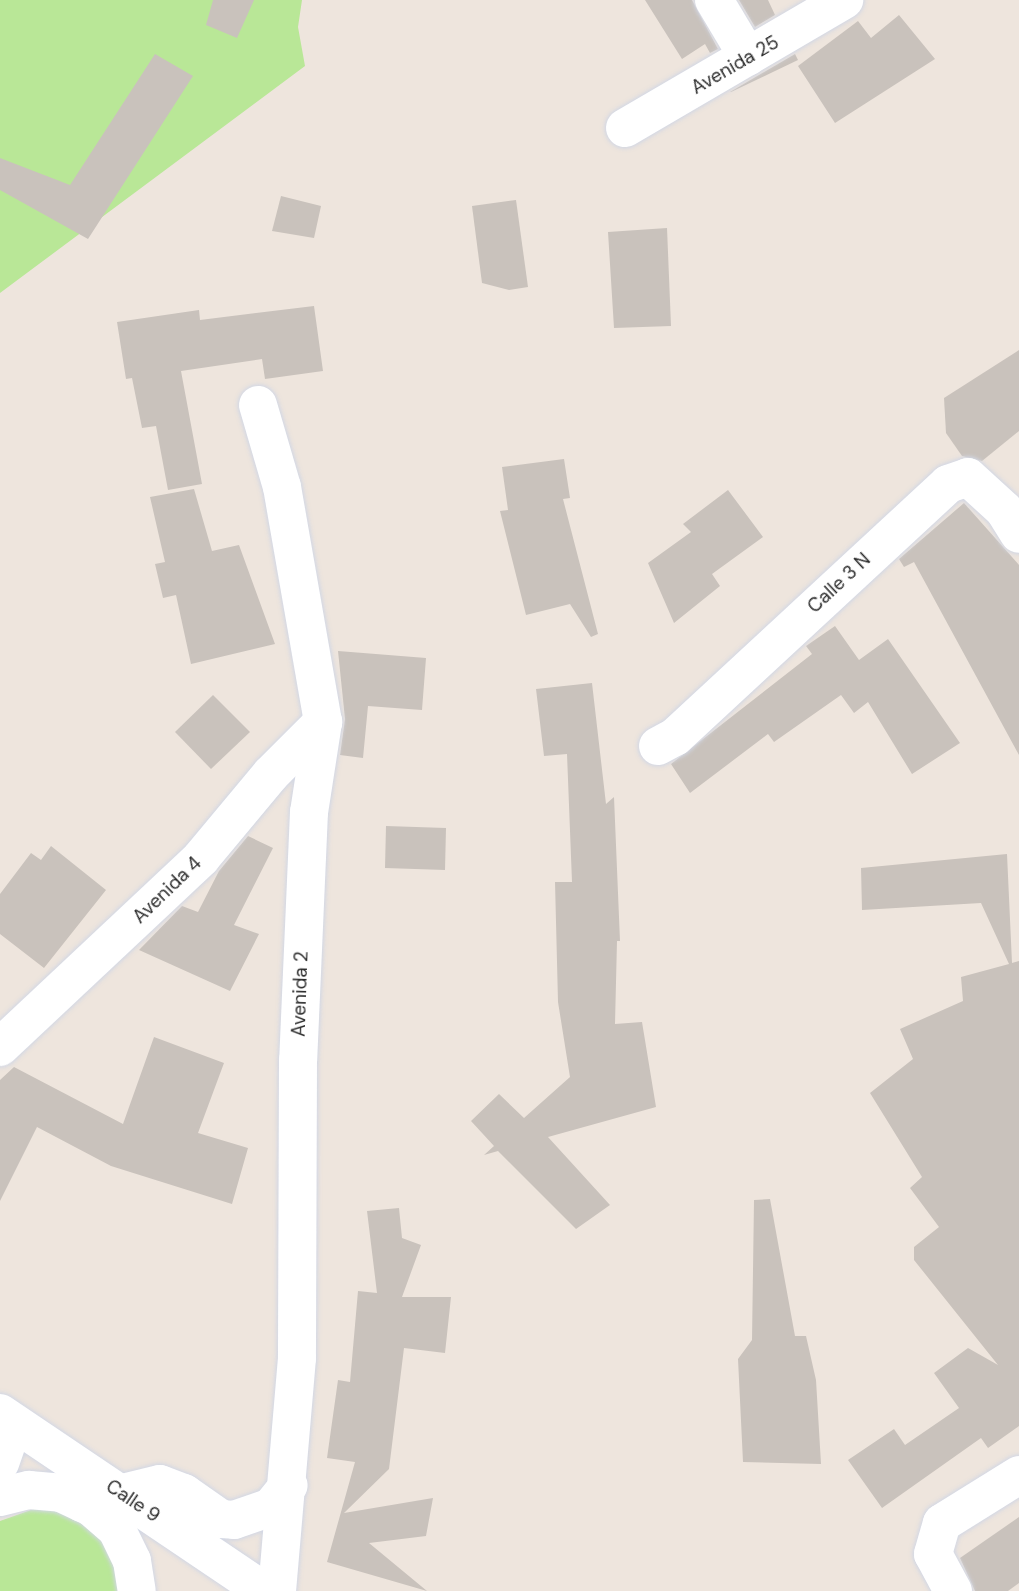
<!DOCTYPE html>
<style>
body{margin:0}
#map{position:relative;width:1019px;height:1591px;overflow:hidden;background:#eee5dd;font-family:"DM Sans",sans-serif}
div>[style]{position:absolute}
.green>*{inset:0;background:#b9e797}
.building>*{inset:0;background:#c9c2bc}
.roads{filter:drop-shadow(0 0 2px #d2d7e4) drop-shadow(0 0 2px #d2d7e4)}
.minor>*{height:38px;margin:-19px;padding:0 19px;transform-origin:19px;border-radius:19px;background:#fff}
span{translate:-50% -50%;white-space:nowrap;text-align:center;line-height:1.15;-webkit-text-stroke:5px #fff;paint-order:stroke}
.street-label{font-size:19px;color:#2b2b2b}
</style>
<div id="map">
<div class="green">
<i style="clip-path:polygon(0 0,302px 0,298px 27px,305px 66px,0 293px)"></i>
<i style="clip-path:polygon(45px 1505px,68px 1513px,110px 1547px,119px 1591px,0 1591px,0 1521px)"></i>
</div>
<div class="building">
<i style="clip-path:polygon(213px 0,254px 0,237px 38px,206px 25px)"></i>
<i style="clip-path:polygon(645px 0,692px 0,718px 49px,710px 53px,705px 44px,682px 59px)"></i>
<i style="clip-path:polygon(739px 0,768px 0,775px 15px,755px 27px)"></i>
<i style="clip-path:polygon(899px 15px,935px 59px,835px 123px,798px 66px,858px 21px,871px 38px)"></i>
<i style="clip-path:polygon(155px 54px,193px 76px,88px 239px,0 190px,0 158px,70px 185px)"></i>
<i style="clip-path:polygon(795px 54px,798px 60px,731px 92px,730px 92px)"></i>
<i style="clip-path:polygon(281px 196px,321px 206px,314px 238px,272px 231px)"></i>
<i style="clip-path:polygon(516px 200px,528px 287px,509px 290px,482px 283px,472px 206px)"></i>
<i style="clip-path:polygon(667px 228px,671px 326px,614px 328px,608px 232px)"></i>
<i style="clip-path:polygon(314px 306px,323px 371px,265px 379px,262px 359px,181px 371px,202px 484px,168px 490px,156px 426px,142px 428px,132px 378px,126px 379px,117px 322px,199px 310px,200px 320px)"></i>
<i style="clip-path:polygon(1019px 350px,1019px 431px,982px 461px,962px 456px,946px 433px,944px 398px)"></i>
<i style="clip-path:polygon(564px 459px,570px 498px,563px 499px,598px 634px,591px 637px,570px 604px,526px 615px,500px 511px,508px 510px,502px 467px)"></i>
<i style="clip-path:polygon(194px 489px,212px 551px,239px 545px,275px 644px,191px 664px,176px 595px,163px 598px,155px 564px,165px 562px,150px 497px)"></i>
<i style="clip-path:polygon(728px 490px,763px 537px,712px 574px,720px 586px,674px 623px,648px 563px,691px 532px,683px 524px)"></i>
<i style="clip-path:polygon(964px 503px,1019px 565px,1019px 755px,914px 562px,904px 567px,899px 559px)"></i>
<i style="clip-path:polygon(835px 626px,859px 660px,888px 639px,960px 743px,912px 774px,868px 702px,854px 713px,841px 695px,774px 742px,768px 734px,690px 793px,671px 764px,812px 654px,806px 646px)"></i>
<i style="clip-path:polygon(338px 651px,426px 658px,422px 710px,368px 706px,363px 758px,340px 755px,345px 719px)"></i>
<i style="clip-path:polygon(592px 683px,606px 804px,614px 797px,620px 941px,617px 941px,615px 1024px,642px 1022px,656px 1107px,548px 1137px,610px 1205px,576px 1229px,498px 1151px,484px 1155px,494px 1146px,471px 1121px,499px 1094px,524px 1118px,570px 1077px,558px 1002px,555px 882px,572px 882px,567px 754px,544px 756px,536px 689px)"></i>
<i style="clip-path:polygon(213px 695px,250px 732px,211px 769px,175px 732px)"></i>
<i style="clip-path:polygon(386px 826px,446px 828px,445px 870px,385px 868px)"></i>
<i style="clip-path:polygon(248px 836px,273px 848px,234px 925px,259px 934px,230px 991px,139px 950px,182px 906px,198px 912px,219px 871px)"></i>
<i style="clip-path:polygon(51px 846px,106px 890px,44px 968px,0 934px,0 894px,31px 853px,41px 860px)"></i>
<i style="clip-path:polygon(1007px 854px,1012px 963px,1019px 961px,1019px 1426px,988px 1448px,981px 1438px,882px 1508px,848px 1460px,894px 1429px,905px 1445px,959px 1408px,934px 1373px,968px 1348px,998px 1365px,914px 1260px,914px 1247px,939px 1227px,910px 1188px,922px 1177px,870px 1093px,913px 1059px,900px 1029px,963px 1001px,961px 977px,1009px 964px,981px 903px,862px 910px,861px 868px)"></i>
<i style="clip-path:polygon(154px 1037px,224px 1063px,198px 1133px,248px 1148px,232px 1204px,111px 1166px,37px 1127px,0 1201px,0 1080px,14px 1067px,123px 1124px)"></i>
<i style="clip-path:polygon(770px 1199px,795px 1336px,806px 1336px,816px 1380px,821px 1464px,743px 1462px,738px 1359px,752px 1340px,754px 1200px)"></i>
<i style="clip-path:polygon(399px 1208px,402px 1238px,421px 1245px,402px 1297px,451px 1297px,445px 1353px,404px 1348px,389px 1469px,344px 1513px,433px 1498px,426px 1536px,369px 1543px,427px 1591px,327px 1562px,355px 1462px,327px 1458px,338px 1380px,350px 1382px,358px 1291px,377px 1293px,367px 1211px)"></i>
<i style="clip-path:polygon(1019px 1517px,1019px 1583px,1008px 1591px,975px 1591px,960px 1558px)"></i>
</div>
<div class="roads">
<div class="minor">
<i style="left:714px;top:0;width:66px;rotate:59.2deg"></i>
<i style="left:625px;top:128px;width:254px;rotate:-30.3deg"></i>
<i style="left:258px;top:405px;width:85px;rotate:73.7deg"></i>
<i style="left:282px;top:487px;width:239px;rotate:80.1deg"></i>
<i style="left:323px;top:722px;width:91px;rotate:98.8deg"></i>
<i style="left:309px;top:812px;width:248px;rotate:92.5deg"></i>
<i style="left:298px;top:1060px;width:298px;rotate:90.2deg"></i>
<i style="left:297px;top:1358px;width:234px;rotate:94.9deg"></i>
<i style="left:658px;top:746px;width:19px;rotate:-28deg"></i>
<i style="left:675px;top:737px;width:372px;rotate:-42.8deg"></i>
<i style="left:948px;top:484px;width:21px;rotate:-19deg"></i>
<i style="left:968px;top:477px;width:49px;rotate:42.5deg"></i>
<i style="left:1004px;top:510px;width:28px;rotate:58deg"></i>
<i style="left:0;top:1047px;width:276px;rotate:-43.2deg"></i>
<i style="left:201px;top:858px;width:109px;rotate:-50.2deg"></i>
<i style="left:271px;top:774px;width:74px;rotate:-45deg"></i>
<i style="left:0;top:1413px;width:318px;rotate:34deg"></i>
<i style="left:0;top:1424px;width:20px;rotate:70deg"></i>
<i style="left:7px;top:1443px;width:21px;rotate:109deg"></i>
<i style="left:0;top:1497px;width:30px;rotate:-14deg"></i>
<i style="left:29px;top:1490px;width:32px;rotate:5deg"></i>
<i style="left:61px;top:1493px;width:33px;rotate:25deg"></i>
<i style="left:91px;top:1507px;width:35px;rotate:41deg"></i>
<i style="left:117px;top:1530px;width:34px;rotate:64deg"></i>
<i style="left:132px;top:1561px;width:30px;rotate:81deg"></i>
<i style="left:82px;top:1503px;width:80px;rotate:-13.7deg"></i>
<i style="left:160px;top:1484px;width:26px;rotate:21deg"></i>
<i style="left:184px;top:1493px;width:45px;rotate:35.1deg"></i>
<i style="left:221px;top:1519px;width:13px;rotate:4deg"></i>
<i style="left:234px;top:1520px;width:39px;rotate:-19deg"></i>
<i style="left:271px;top:1507px;width:28px;rotate:-51deg"></i>
<i style="left:953px;top:1591px;width:42px;rotate:-118.4deg"></i>
<i style="left:933px;top:1554px;width:32px;rotate:-74deg"></i>
<i style="left:942px;top:1523px;width:91px;rotate:-31.9deg"></i>
</div>
</div>
<div class="street-label">
<span style="left:735px;top:65px;rotate:-30deg">Avenida 25</span>
<span style="left:839px;top:583px;rotate:-43deg">Calle 3 N</span>
<span style="left:167px;top:890px;rotate:-44deg">Avenida 4</span>
<span style="left:300px;top:994px;rotate:-88deg">Avenida 2</span>
<span style="left:133px;top:1501px;rotate:34deg">Calle 9</span>
</div>
</div>
